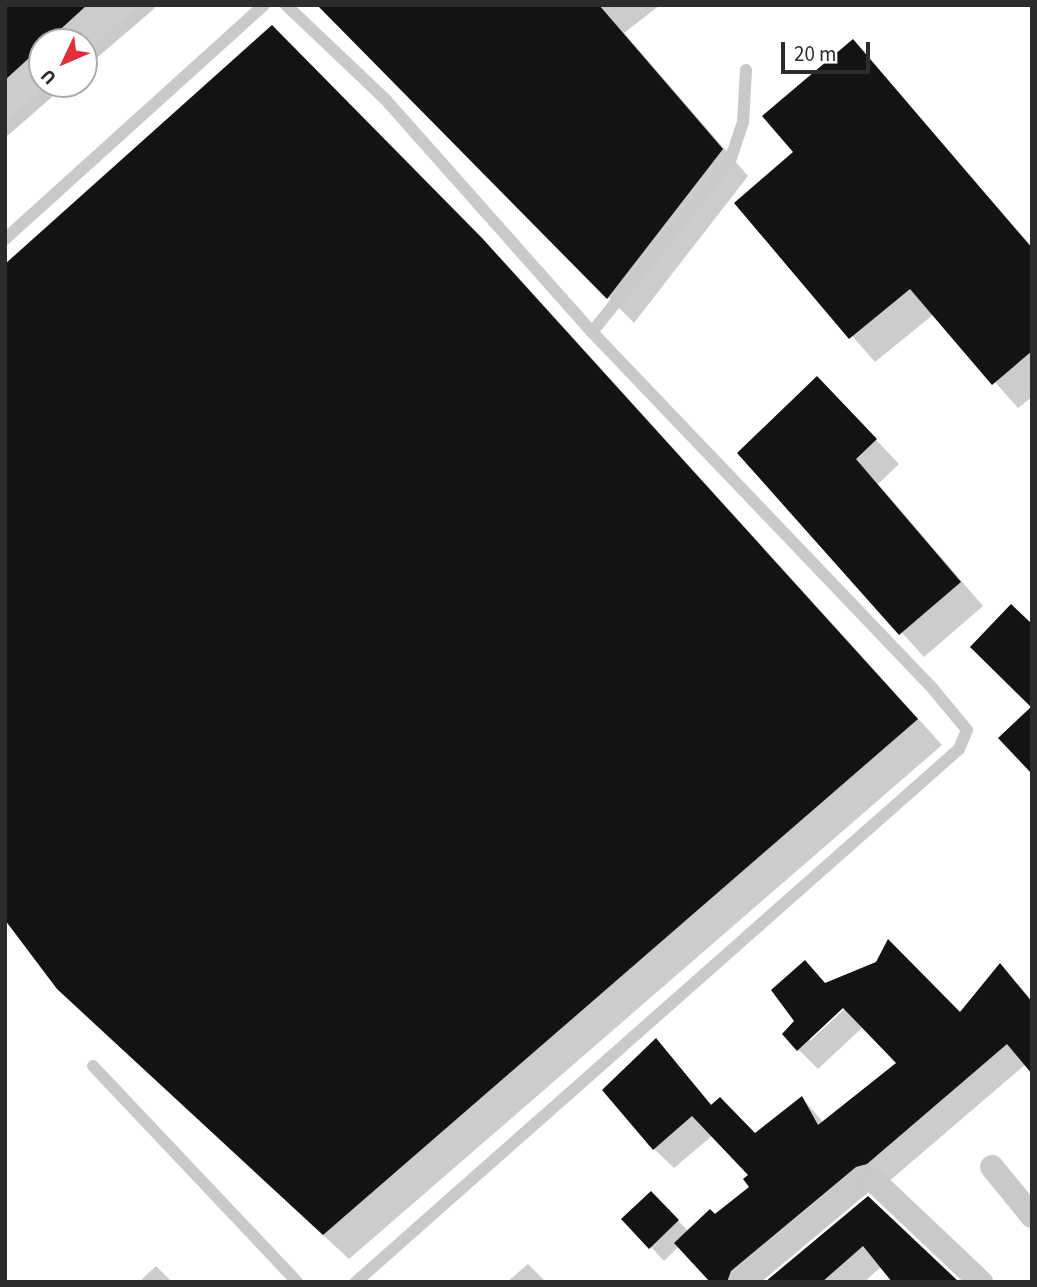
<!DOCTYPE html>
<style>
body{margin:0}
#map{position:relative;width:1037px;height:1287px;overflow:hidden;background:#fff;font-family:"Source Sans 3",sans-serif}
div>[style]{position:absolute}
.shadow>*{inset:0;background:#0003}
.building>*{inset:0;background:#131313}
.service>*{height:12px;margin:-6px;padding:0 6px;transform-origin:6px;border-radius:6px;background:#c9c9c9}
.minor>*{height:24px;margin:-12px;padding:0 12px;transform-origin:12px;border-radius:12px;background:#c9c9c9}
span{translate:-50% -50%;white-space:nowrap;text-align:center;line-height:1.15;-webkit-text-stroke:7px #fff;paint-order:stroke}
.frame{position:absolute;inset:0;border:7px solid #2c2c2c;pointer-events:none}
.north{position:absolute;left:28px;top:28px;width:70px;height:70px;box-sizing:border-box;background:#fff;border:2px solid #ababab;border-radius:50%;rotate:226deg;font-size:19px;font-weight:700;line-height:28px;text-align:center;color:#2c2c2c}
.north::after{content:'';display:block;margin:auto;width:24px;height:32px;background:#e1303c;clip-path:polygon(50% 0,100% 100%,50% 72%,0 100%)}
.scale{position:absolute;left:781px;top:42px;width:89px;height:32px;box-sizing:border-box;border:4px solid #2c2c2c;border-top:0;padding-left:9px;font-size:21px;line-height:24px;white-space:nowrap;color:#2c2c2c;-webkit-text-stroke:5px #fff;paint-order:stroke}
</style>
<div id="map">
<div class="shadow">
<i style="clip-path:polygon(5px 5px,141px 5px,84px 57px,84px 42px,42px 42px,42px 84px,54px 84px,5px 128px)"></i>
<i style="clip-path:polygon(319px 5px,660px 5px,624px 33px,748px 176px,634px 323px)"></i>
<i style="clip-path:polygon(272px 28px,508px 266px,942px 745px,349px 1259px,84px 1014px)"></i>
<i style="clip-path:polygon(853px 42px,1032px 247px,1032px 397px,1018px 408px,934px 314px,875px 362px,736px 203px,795px 152px)"></i>
<i style="clip-path:polygon(840px 402px,899px 464px,878px 484px,983px 606px,924px 657px,739px 453px)"></i>
<i style="clip-path:polygon(evenodd,1000px 965px,1032px 1000px,1032px 1071px,1026px 1064px,887px 1183px,876px 1186px,761px 1282px,713px 1282px,679px 1246px,664px 1261px,651px 1247px,651px 1193px,689px 1232px,751px 1187px,751px 1175px,713px 1135px,674px 1168px,654px 1149px,656px 1040px,713px 1106px,755px 1135px,802px 1098px,824px 1123px,899px 1063px,864px 1026px,818px 1069px,799px 1050px,784px 1034px,826px 984px,960px 1014px,1000px 965px,848px 1000px,851px 1003px,810px 1041px,810px 1036px,848px 1000px)"></i>
<i style="clip-path:polygon(868px 1198px,882px 1266px,864px 1282px,767px 1282px)"></i>
<i style="clip-path:polygon(528px 1264px,546px 1282px,507px 1282px)"></i>
<i style="clip-path:polygon(156px 1266px,172px 1282px,139px 1282px)"></i>
</div>
<div class="building">
<i style="clip-path:polygon(5px 5px,87px 5px,5px 80px)"></i>
<i style="clip-path:polygon(317px 5px,599px 5px,723px 149px,607px 299px)"></i>
<i style="clip-path:polygon(272px 25px,482px 238px,918px 719px,323px 1235px,57px 989px,5px 920px,5px 264px)"></i>
<i style="clip-path:polygon(853px 39px,1032px 248px,1032px 351px,992px 385px,910px 289px,849px 339px,734px 203px,793px 152px,762px 116px)"></i>
<i style="clip-path:polygon(817px 376px,877px 439px,856px 459px,961px 582px,899px 635px,737px 453px)"></i>
<i style="clip-path:polygon(1011px 604px,1032px 624px,1032px 774px,998px 738px,1031px 707px,970px 647px)"></i>
<i style="clip-path:polygon(888px 939px,960px 1012px,1000px 963px,1032px 1002px,1032px 1074px,1007px 1044px,867px 1164px,856px 1167px,731px 1271px,727px 1282px,710px 1282px,674px 1243px,710px 1209px,715px 1214px,749px 1187px,743px 1179px,748px 1175px,692px 1116px,653px 1150px,602px 1090px,656px 1038px,711px 1105px,720px 1097px,755px 1133px,802px 1096px,818px 1125px,896px 1063px,843px 1008px,797px 1051px,782px 1034px,794px 1021px,771px 990px,805px 960px,825px 983px,876px 962px)"></i>
<i style="clip-path:polygon(651px 1191px,679px 1220px,649px 1249px,621px 1219px)"></i>
<i style="clip-path:polygon(868px 1196px,959px 1282px,892px 1282px,863px 1246px,822px 1282px,765px 1282px)"></i>
</div>
<div class="service">
<i style="left:286px;top:5px;width:137px;rotate:43.5deg"></i>
<i style="left:385px;top:99px;width:312px;rotate:48.4deg"></i>
<i style="left:592px;top:332px;width:494px;rotate:46.3deg"></i>
<i style="left:933px;top:689px;width:53px;rotate:50.3deg"></i>
<i style="left:967px;top:730px;width:21px;rotate:113deg"></i>
<i style="left:959px;top:749px;width:805px;rotate:138.53deg"></i>
<i style="left:84px;top:61px;width:86px;rotate:-40.7deg"></i>
<i style="left:5px;top:130px;width:70px;rotate:-41deg"></i>
<i style="left:5px;top:239px;width:349px;rotate:-42.1deg"></i>
<i style="left:592px;top:332px;width:220px;rotate:-51.1deg"></i>
<i style="left:730px;top:161px;width:41px;rotate:-71.6deg"></i>
<i style="left:743px;top:122px;width:52px;rotate:-86.7deg"></i>
<i style="left:93px;top:1066px;width:297px;rotate:46.6deg"></i>
</div>
<div class="minor">
<i style="left:992px;top:1167px;width:63px;rotate:50.8deg"></i>
<i style="left:741px;top:1282px;width:163px;rotate:-39.8deg"></i>
<i style="left:866px;top:1178px;width:7px;rotate:16deg"></i>
<i style="left:873px;top:1180px;width:149px;rotate:43.4deg"></i>
</div>
<div class="frame"></div>
<div class="north">U</div>
<div class="scale">20 m</div>
</div>
